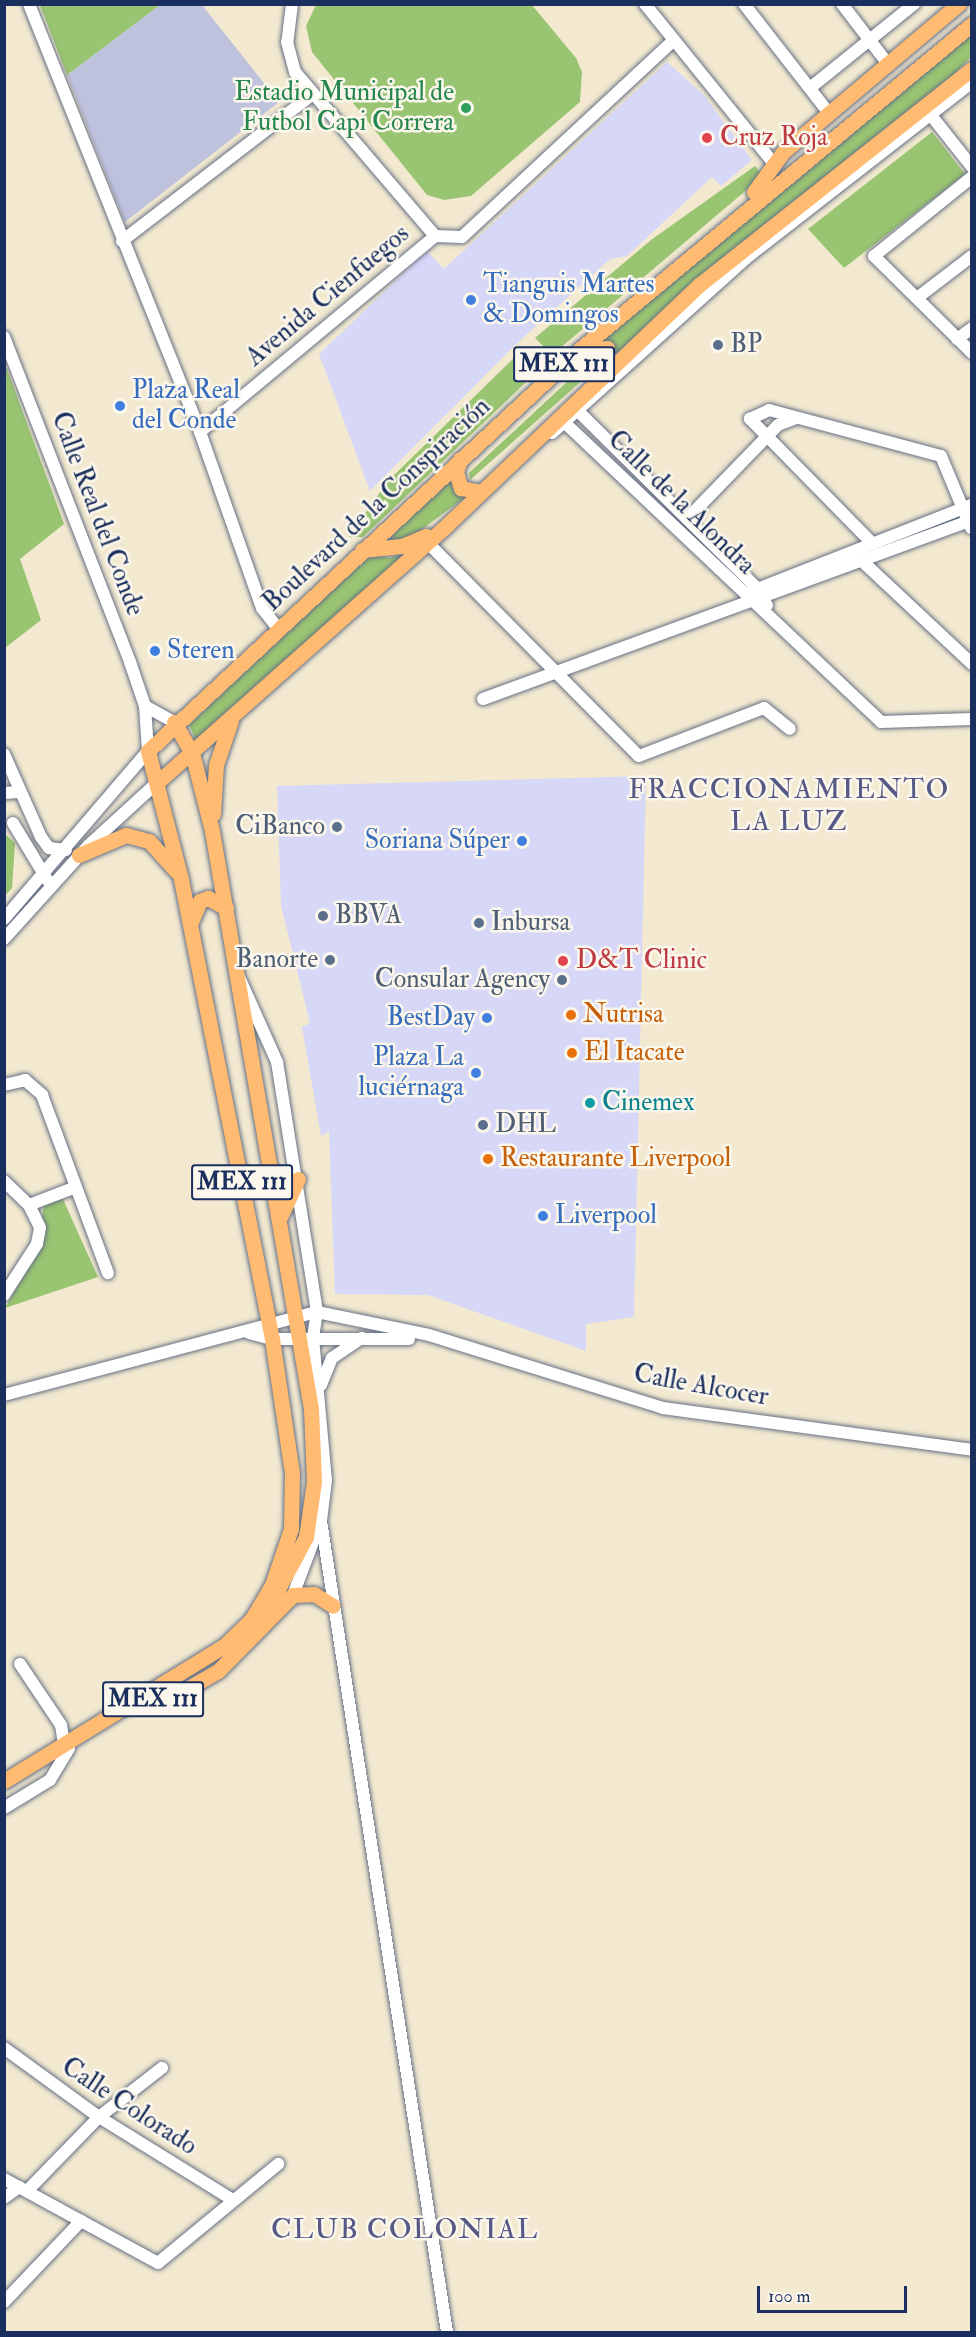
<!DOCTYPE html>
<meta charset="utf-8">
<style>
body{margin:0}
#map{position:relative;width:976px;height:2337px;overflow:hidden;background:#f2e9d0;font-family:"IM FELL Double Pica",serif}
div>[style]{position:absolute}
.built>*{inset:0;background:#d7d7f8}
.industrial>*{inset:0;background:#bfc2dd}
.green>*{inset:0;background:#99c471}
.roads{filter:drop-shadow(0 0 2px #667086) drop-shadow(0 0 2px #667086)}
.minor>*{height:12px;margin:-6px;padding:0 6px;transform-origin:6px;border-radius:6px;background:#fff}
.major>*{height:15px;margin:-7.5px;padding:0 7.5px;transform-origin:7.5px;border-radius:7.5px;background:#ffbb71}
.dots>*{width:16px;height:16px;translate:-50% -50%;box-sizing:border-box;border:3px solid #fbf7ec;border-radius:50%}
span{translate:-50% -50%;white-space:nowrap;text-align:center;line-height:1.15;-webkit-text-stroke:5px #fbf7ec;paint-order:stroke}
.shield-label span{padding:2px 4px;background:#fbf7ec;border:2px solid;border-radius:4px;-webkit-text-stroke-width:0}
.shield-label{font-size:24px;color:#1b2f5e;font-weight:700}
.leisure-label{font-size:26px;color:#27864d}
.right{translate:-100% -50%;text-align:right}
.health-label{font-size:26px;color:#be3a42}
.left{translate:0 -50%;text-align:left}
.shop-label{font-size:26px;color:#366cbe}
.street-label{font-size:26px;color:#1b2f5e}
.service-label{font-size:26px;color:#4e5e75}
.food-label{font-size:26px;color:#c56008}
.culture-label{font-size:26px;color:#0d838f}
.quarter-label{font-size:28px;color:#565985;letter-spacing:1.5px}
.frame{position:absolute;inset:0;border:6px solid #1b2f5e;pointer-events:none}
.scale{position:absolute;left:757px;top:2286px;width:150px;height:27px;box-sizing:border-box;border:3px solid #1b2f5e;border-top:0;padding-left:8px;font-size:18px;line-height:21px;white-space:nowrap;color:#1b2f5e;-webkit-text-stroke:4px #fbf7ec;paint-order:stroke}
</style>
<div id="map">
<div class="built">
<i style="clip-path:polygon(667px 62px,703px 94px,752px 160px,721px 186px,712px 177px,627px 256px,610px 259px,515px 345px,370px 491px,319px 354px,427px 251px,444px 269px)"></i>
<i style="clip-path:polygon(646px 776px,634px 1317px,586px 1324px,586px 1351px,428px 1295px,335px 1294px,329px 1131px,321px 1136px,302px 1027px,310px 1023px,281px 906px,277px 786px)"></i>
</div>
<div class="industrial">
<i style="clip-path:polygon(160px 5px,202px 5px,279px 102px,125px 222px,67px 75px)"></i>
</div>
<div class="green">
<i style="clip-path:polygon(40px 5px,160px 5px,67px 75px)"></i>
<i style="clip-path:polygon(316px 5px,532px 5px,576px 58px,582px 72px,580px 102px,471px 196px,444px 200px,427px 195px,312px 52px,306px 26px)"></i>
<i style="clip-path:polygon(971px 35px,971px 57px,939px 89px,620px 355px,602px 338px)"></i>
<i style="clip-path:polygon(932px 132px,965px 174px,844px 268px,808px 229px)"></i>
<i style="clip-path:polygon(755px 166px,763px 176px,552px 355px,535px 338px,651px 240px)"></i>
<i style="clip-path:polygon(522px 350px,540px 369px,363px 537px,349px 537px,387px 482px)"></i>
<i style="clip-path:polygon(598px 353px,604px 361px,470px 480px,469px 473px)"></i>
<i style="clip-path:polygon(4px 361px,64px 524px,20px 559px,41px 620px,5px 648px)"></i>
<i style="clip-path:polygon(453px 477px,468px 495px,413px 536px,381px 546px)"></i>
<i style="clip-path:polygon(411px 552px,197px 742px,189px 725px,371px 554px,389px 558px)"></i>
<i style="clip-path:polygon(5px 834px,15px 843px,12px 888px,5px 896px)"></i>
<i style="clip-path:polygon(62px 1197px,98px 1277px,5px 1308px,36px 1253px,44px 1204px)"></i>
</div>
<div class="roads">
<div class="minor">
<i style="left:29px;top:4px;width:461px;rotate:68.2deg"></i>
<i style="left:200px;top:432px;width:187px;rotate:70.6deg"></i>
<i style="left:262px;top:608px;width:28px;rotate:52deg"></i>
<i style="left:292px;top:4px;width:38px;rotate:97deg"></i>
<i style="left:287px;top:42px;width:31px;rotate:75deg"></i>
<i style="left:295px;top:72px;width:216px;rotate:49.5deg"></i>
<i style="left:645px;top:4px;width:207px;rotate:51.1deg"></i>
<i style="left:744px;top:4px;width:138px;rotate:52.1deg"></i>
<i style="left:842px;top:4px;width:76px;rotate:52.5deg"></i>
<i style="left:810px;top:88px;width:134px;rotate:-38.9deg"></i>
<i style="left:930px;top:114px;width:68px;rotate:51.6deg"></i>
<i style="left:972px;top:177px;width:126px;rotate:141.1deg"></i>
<i style="left:874px;top:256px;width:138px;rotate:44.7deg"></i>
<i style="left:122px;top:241px;width:241px;rotate:-37.6deg"></i>
<i style="left:917px;top:298px;width:69px;rotate:-37.4deg"></i>
<i style="left:4px;top:337px;width:349px;rotate:68.8deg"></i>
<i style="left:130px;top:662px;width:46px;rotate:71.2deg"></i>
<i style="left:145px;top:706px;width:45px;rotate:86.2deg"></i>
<i style="left:148px;top:751px;width:221px;rotate:130.6deg"></i>
<i style="left:957px;top:339px;width:19px;rotate:-36deg"></i>
<i style="left:578px;top:411px;width:252px;rotate:44.7deg"></i>
<i style="left:757px;top:588px;width:20px;rotate:60deg"></i>
<i style="left:565px;top:423px;width:435px;rotate:43.4deg"></i>
<i style="left:881px;top:722px;width:91px;rotate:-1.9deg"></i>
<i style="left:200px;top:432px;width:306px;rotate:-39.8deg"></i>
<i style="left:435px;top:236px;width:27px;rotate:2deg"></i>
<i style="left:462px;top:237px;width:289px;rotate:-42.9deg"></i>
<i style="left:552px;top:433px;width:260px;rotate:-42deg"></i>
<i style="left:745px;top:259px;width:288px;rotate:-37.9deg"></i>
<i style="left:687px;top:519px;width:131px;rotate:-45.9deg"></i>
<i style="left:778px;top:425px;width:19px;rotate:-21deg"></i>
<i style="left:427px;top:542px;width:301px;rotate:45.3deg"></i>
<i style="left:639px;top:756px;width:134px;rotate:-21deg"></i>
<i style="left:764px;top:708px;width:33px;rotate:39deg"></i>
<i style="left:871px;top:542px;width:173px;rotate:-134.5deg"></i>
<i style="left:750px;top:419px;width:21px;rotate:-25deg"></i>
<i style="left:769px;top:410px;width:178px;rotate:15deg"></i>
<i style="left:941px;top:456px;width:78px;rotate:67.4deg"></i>
<i style="left:862px;top:561px;width:151px;rotate:43.1deg"></i>
<i style="left:752px;top:591px;width:236px;rotate:-21.4deg"></i>
<i style="left:483px;top:699px;width:521px;rotate:-20.11deg"></i>
<i style="left:145px;top:706px;width:33px;rotate:29deg"></i>
<i style="left:4px;top:754px;width:91px;rotate:66deg"></i>
<i style="left:41px;top:837px;width:14px;rotate:54deg"></i>
<i style="left:49px;top:848px;width:17px;rotate:7deg"></i>
<i style="left:4px;top:793px;width:15px;rotate:-4deg"></i>
<i style="left:13px;top:823px;width:68px;rotate:58.9deg"></i>
<i style="left:4px;top:939px;width:125px;rotate:-47.9deg"></i>
<i style="left:88px;top:846px;width:98px;rotate:-42.5deg"></i>
<i style="left:239px;top:977px;width:93px;rotate:65.9deg"></i>
<i style="left:277px;top:1062px;width:253px;rotate:80.9deg"></i>
<i style="left:317px;top:1312px;width:26px;rotate:99deg"></i>
<i style="left:313px;top:1338px;width:143px;rotate:84.8deg"></i>
<i style="left:326px;top:1480px;width:41px;rotate:97deg"></i>
<i style="left:321px;top:1521px;width:79px;rotate:110.7deg"></i>
<i style="left:4px;top:1085px;width:22px;rotate:-13deg"></i>
<i style="left:25px;top:1080px;width:23px;rotate:41deg"></i>
<i style="left:42px;top:1095px;width:190px;rotate:69.7deg"></i>
<i style="left:4px;top:1181px;width:35px;rotate:44deg"></i>
<i style="left:29px;top:1205px;width:25px;rotate:64deg"></i>
<i style="left:40px;top:1228px;width:16px;rotate:101deg"></i>
<i style="left:37px;top:1244px;width:61px;rotate:122.9deg"></i>
<i style="left:29px;top:1205px;width:50px;rotate:-21deg"></i>
<i style="left:249px;top:1333px;width:24px;rotate:15deg"></i>
<i style="left:272px;top:1339px;width:137px"></i>
<i style="left:321px;top:1385px;width:29px;rotate:-68deg"></i>
<i style="left:332px;top:1358px;width:36px;rotate:-34deg"></i>
<i style="left:4px;top:1395px;width:324px;rotate:-14.9deg"></i>
<i style="left:317px;top:1312px;width:114px;rotate:11.6deg"></i>
<i style="left:429px;top:1335px;width:245px;rotate:17.3deg"></i>
<i style="left:663px;top:1408px;width:312px;rotate:7.7deg"></i>
<i style="left:321px;top:1521px;width:821px;rotate:81.17deg"></i>
<i style="left:20px;top:1664px;width:73px;rotate:56.1deg"></i>
<i style="left:61px;top:1725px;width:20px;rotate:81deg"></i>
<i style="left:4px;top:1808px;width:54px;rotate:-31.3deg"></i>
<i style="left:50px;top:1780px;width:37px;rotate:-59deg"></i>
<i style="left:4px;top:2048px;width:117px;rotate:36deg"></i>
<i style="left:99px;top:2117px;width:158px;rotate:31.8deg"></i>
<i style="left:4px;top:2179px;width:175px;rotate:28.6deg"></i>
<i style="left:158px;top:2263px;width:156px;rotate:-39.5deg"></i>
<i style="left:27px;top:2191px;width:103px;rotate:-45.8deg"></i>
<i style="left:99px;top:2117px;width:80px;rotate:-37.9deg"></i>
<i style="left:4px;top:2198px;width:19px;rotate:-36deg"></i>
<i style="left:4px;top:2302px;width:112px;rotate:-46.5deg"></i>
</div>
<div class="major">
<i style="left:754px;top:192px;width:49px;rotate:-54.1deg"></i>
<i style="left:783px;top:152px;width:230px;rotate:-40.1deg"></i>
<i style="left:583px;top:349px;width:24px;rotate:-2deg"></i>
<i style="left:607px;top:348px;width:23px;rotate:90deg"></i>
<i style="left:460px;top:459px;width:14px;rotate:107deg"></i>
<i style="left:456px;top:472px;width:17px;rotate:73deg"></i>
<i style="left:461px;top:488px;width:20px;rotate:11deg"></i>
<i style="left:362px;top:550px;width:40px;rotate:-5.7deg"></i>
<i style="left:402px;top:546px;width:26px;rotate:-23deg"></i>
<i style="left:174px;top:722px;width:36px;rotate:60deg"></i>
<i style="left:192px;top:753px;width:81px;rotate:75.6deg"></i>
<i style="left:212px;top:831px;width:586px;rotate:80.28deg"></i>
<i style="left:311px;top:1409px;width:73px;rotate:87.6deg"></i>
<i style="left:314px;top:1482px;width:56px;rotate:98.3deg"></i>
<i style="left:306px;top:1537px;width:81px;rotate:118.2deg"></i>
<i style="left:160px;top:780px;width:385px;rotate:-41.6deg"></i>
<i style="left:448px;top:524px;width:347px;rotate:-43.6deg"></i>
<i style="left:699px;top:285px;width:348px;rotate:-38.4deg"></i>
<i style="left:213px;top:814px;width:49px;rotate:-86.5deg"></i>
<i style="left:216px;top:765px;width:46px;rotate:-71.2deg"></i>
<i style="left:79px;top:855px;width:51px;rotate:-23.1deg"></i>
<i style="left:126px;top:835px;width:24px;rotate:15deg"></i>
<i style="left:149px;top:841px;width:40px;rotate:48deg"></i>
<i style="left:191px;top:922px;width:23px;rotate:-67deg"></i>
<i style="left:200px;top:901px;width:9px;rotate:-21deg"></i>
<i style="left:208px;top:898px;width:21px;rotate:29deg"></i>
<i style="left:280px;top:1217px;width:42px;rotate:-64.7deg"></i>
<i style="left:155px;top:1698px;width:16px"></i>
<i style="left:171px;top:1698px;width:54px;rotate:-29.9deg"></i>
<i style="left:218px;top:1671px;width:107px;rotate:-45.4deg"></i>
<i style="left:293px;top:1595px;width:21px;rotate:-3deg"></i>
<i style="left:314px;top:1594px;width:22px;rotate:32deg"></i>
<i style="left:4px;top:1781px;width:259px;rotate:-31.6deg"></i>
<i style="left:225px;top:1645px;width:36px;rotate:-44deg"></i>
<i style="left:251px;top:1620px;width:41px;rotate:-59deg"></i>
<i style="left:272px;top:1585px;width:59px;rotate:-71.3deg"></i>
<i style="left:291px;top:1529px;width:56px;rotate:-89deg"></i>
<i style="left:292px;top:1473px;width:135px;rotate:-98.5deg"></i>
<i style="left:272px;top:1339px;width:469px;rotate:-101.2deg"></i>
<i style="left:181px;top:879px;width:132px;rotate:-104.5deg"></i>
<i style="left:148px;top:751px;width:589px;rotate:-42.93deg"></i>
<i style="left:579px;top:350px;width:511px;rotate:-39.68deg"></i>
</div>
</div>
<div class="dots">
<i style="left:466px;top:108px;background:#2e9e5b"></i>
<i style="left:707px;top:138px;background:#e0444e"></i>
<i style="left:471px;top:300px;background:#3f7fe0"></i>
<i style="left:718px;top:345px;background:#5c6f8a"></i>
<i style="left:120px;top:406px;background:#3f7fe0"></i>
<i style="left:155px;top:651px;background:#3f7fe0"></i>
<i style="left:337px;top:827px;background:#5c6f8a"></i>
<i style="left:522px;top:841px;background:#3f7fe0"></i>
<i style="left:323px;top:916px;background:#5c6f8a"></i>
<i style="left:479px;top:923px;background:#5c6f8a"></i>
<i style="left:330px;top:960px;background:#5c6f8a"></i>
<i style="left:563px;top:961px;background:#e0444e"></i>
<i style="left:562px;top:980px;background:#5c6f8a"></i>
<i style="left:571px;top:1015px;background:#e8710a"></i>
<i style="left:487px;top:1018px;background:#3f7fe0"></i>
<i style="left:572px;top:1053px;background:#e8710a"></i>
<i style="left:476px;top:1073px;background:#3f7fe0"></i>
<i style="left:590px;top:1103px;background:#0f9aa8"></i>
<i style="left:483px;top:1125px;background:#5c6f8a"></i>
<i style="left:488px;top:1159px;background:#e8710a"></i>
<i style="left:543px;top:1216px;background:#3f7fe0"></i>
</div>
<div class="shield-label">
<span style="left:564px;top:364px">MEX 111</span>
<span style="left:242px;top:1182px">MEX 111</span>
<span style="left:153px;top:1699px">MEX 111</span>
</div>
<div class="leisure-label">
<span class="right" style="left:454px;top:108px">Estadio Municipal de<br>Futbol Capi Correra</span>
</div>
<div class="health-label">
<span class="left" style="left:720px;top:138px">Cruz Roja</span>
<span class="left" style="left:576px;top:961px">D&amp;T Clinic</span>
</div>
<div class="shop-label">
<span class="left" style="left:483px;top:300px">Tianguis Martes<br>&amp; Domingos</span>
<span class="left" style="left:132px;top:406px">Plaza Real<br>del Conde</span>
<span class="left" style="left:167px;top:651px">Steren</span>
<span class="right" style="left:510px;top:841px">Soriana Súper</span>
<span class="right" style="left:475px;top:1018px">BestDay</span>
<span class="right" style="left:464px;top:1073px">Plaza La<br>luciérnaga</span>
<span class="left" style="left:555px;top:1216px">Liverpool</span>
</div>
<div class="street-label">
<span style="left:328px;top:296px;rotate:-40deg">Avenida Cienfuegos</span>
<span style="left:681px;top:503px;rotate:44deg">Calle de la Alondra</span>
<span style="left:377px;top:505px;rotate:-43deg">Boulevard de la Conspiración</span>
<span style="left:97px;top:514px;rotate:69deg">Calle Real del Conde</span>
<span style="left:701px;top:1386px;rotate:10deg">Calle Alcocer</span>
<span style="left:129px;top:2107px;rotate:33deg">Calle Colorado</span>
</div>
<div class="service-label">
<span class="left" style="left:730px;top:345px">BP</span>
<span class="right" style="left:325px;top:827px">CiBanco</span>
<span class="left" style="left:335px;top:916px">BBVA</span>
<span class="left" style="left:491px;top:923px">Inbursa</span>
<span class="right" style="left:318px;top:960px">Banorte</span>
<span class="right" style="left:550px;top:980px">Consular Agency</span>
<span class="left" style="left:495px;top:1125px">DHL</span>
</div>
<div class="food-label">
<span class="left" style="left:583px;top:1015px">Nutrisa</span>
<span class="left" style="left:584px;top:1053px">El Itacate</span>
<span class="left" style="left:500px;top:1159px">Restaurante Liverpool</span>
</div>
<div class="culture-label">
<span class="left" style="left:602px;top:1103px">Cinemex</span>
</div>
<div class="quarter-label">
<span style="left:789px;top:806px">FRACCIONAMIENTO<br>LA LUZ</span>
<span style="left:405px;top:2230px">CLUB COLONIAL</span>
</div>
<div class="frame"></div>
<div class="scale">100 m</div>
</div>
